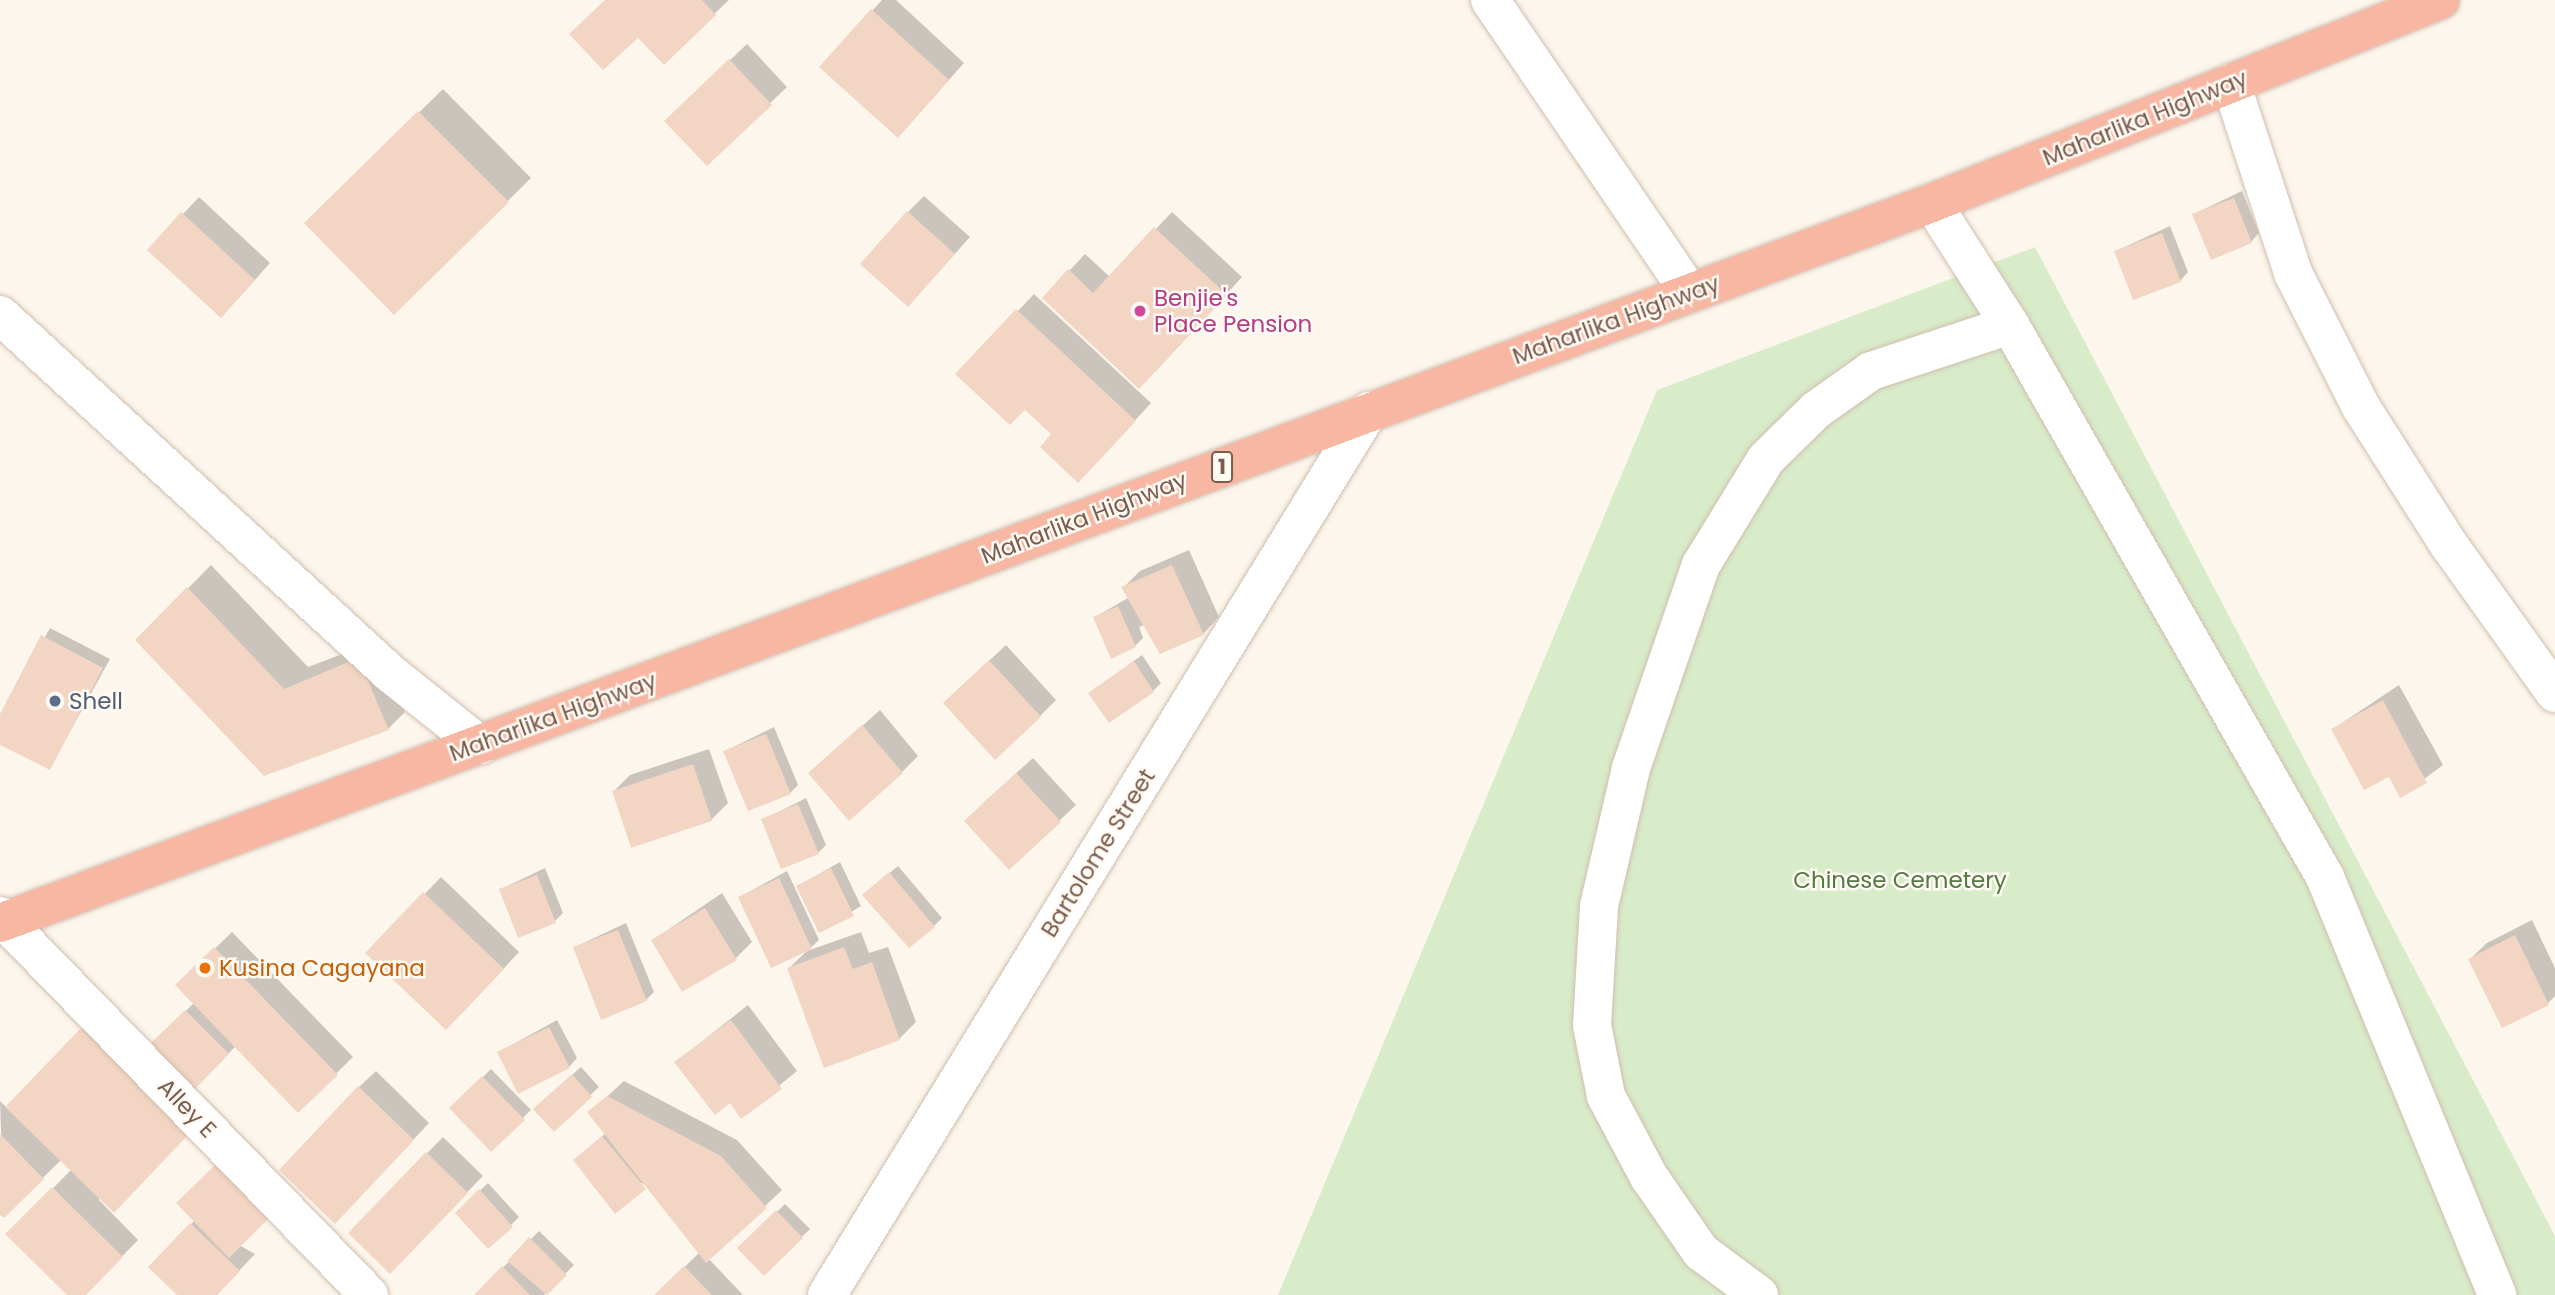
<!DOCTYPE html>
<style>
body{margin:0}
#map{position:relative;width:2555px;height:1295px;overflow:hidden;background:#fdf6ec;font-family:Poppins,sans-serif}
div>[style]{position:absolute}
.green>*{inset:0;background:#d8ecc9}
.shadow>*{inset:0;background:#0003}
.building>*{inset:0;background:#f3d5c3}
.roads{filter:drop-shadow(0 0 2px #d1beb0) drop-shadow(0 0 2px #d1beb0)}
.minor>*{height:38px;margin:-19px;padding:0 19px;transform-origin:19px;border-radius:19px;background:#fff}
.highway>*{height:38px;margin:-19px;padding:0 19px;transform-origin:19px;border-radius:19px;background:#f7b7a3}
.dots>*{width:19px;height:19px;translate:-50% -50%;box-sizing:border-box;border:4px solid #fffaf3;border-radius:50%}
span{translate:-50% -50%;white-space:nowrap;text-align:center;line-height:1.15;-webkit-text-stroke:5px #fffaf3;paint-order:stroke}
.shield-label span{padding:2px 5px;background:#fffaf3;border:2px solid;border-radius:5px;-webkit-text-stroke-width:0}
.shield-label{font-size:21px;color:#7a5c4d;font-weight:700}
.street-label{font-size:23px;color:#7a5c4d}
.hotel-label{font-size:23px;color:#b23c85}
.left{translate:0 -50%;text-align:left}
.service-label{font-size:23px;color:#4e5e75}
.park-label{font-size:23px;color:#537a41}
.food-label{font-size:23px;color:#c56008}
</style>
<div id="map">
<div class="green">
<i style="clip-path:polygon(2035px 247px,2555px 1236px,2555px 1295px,1278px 1295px,1657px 390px)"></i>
</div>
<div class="shadow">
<i style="clip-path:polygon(607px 0,729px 0,664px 62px)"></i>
<i style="clip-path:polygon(882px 0,896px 0,964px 63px,914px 119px,821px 67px)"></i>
<i style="clip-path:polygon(747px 44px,787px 87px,707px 164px,683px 105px)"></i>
<i style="clip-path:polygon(443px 89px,531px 178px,394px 313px,306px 223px)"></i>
<i style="clip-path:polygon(2242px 191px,2259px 233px,2251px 242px,2194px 214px)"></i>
<i style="clip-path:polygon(924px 196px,970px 237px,924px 288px,908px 212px)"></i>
<i style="clip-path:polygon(199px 197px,270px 263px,237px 300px,149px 250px)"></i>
<i style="clip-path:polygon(1172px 212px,1242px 277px,1156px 371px,1069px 271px,1085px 254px,1110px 277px)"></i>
<i style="clip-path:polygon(2170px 226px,2188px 272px,2180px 281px,2116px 251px)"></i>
<i style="clip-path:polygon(1034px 294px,1151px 403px,1095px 464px,1025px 408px,958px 374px)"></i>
<i style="clip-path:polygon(1189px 550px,1219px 617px,1203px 634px,1148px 623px,1139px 627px,1143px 638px,1135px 646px,1095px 617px,1128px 598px,1123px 588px,1140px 571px)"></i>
<i style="clip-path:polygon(211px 565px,308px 667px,374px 642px,405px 712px,388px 729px,264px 774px,137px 640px)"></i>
<i style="clip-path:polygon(50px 628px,110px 659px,50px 768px,0 743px,0 718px)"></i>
<i style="clip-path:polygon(1006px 645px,1056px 700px,1040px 716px,961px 687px)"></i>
<i style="clip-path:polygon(1142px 655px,1161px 683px,1153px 691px,1090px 693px)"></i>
<i style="clip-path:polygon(2399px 685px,2443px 765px,2401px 796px,2390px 774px,2333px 729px)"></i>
<i style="clip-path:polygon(880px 710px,918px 756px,902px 772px,810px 773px)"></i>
<i style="clip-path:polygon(774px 727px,798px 785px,790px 793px,725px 751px)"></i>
<i style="clip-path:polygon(709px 749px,728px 803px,711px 820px,614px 791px,630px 775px)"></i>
<i style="clip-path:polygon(1033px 758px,1076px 805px,1059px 821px,982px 804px)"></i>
<i style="clip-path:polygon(806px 798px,826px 845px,818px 853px,763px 820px)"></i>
<i style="clip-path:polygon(840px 862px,861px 906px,820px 931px,798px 886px)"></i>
<i style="clip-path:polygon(898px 866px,942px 918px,934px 926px,873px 887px)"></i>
<i style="clip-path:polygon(545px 868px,563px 913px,555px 921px,501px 889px)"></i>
<i style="clip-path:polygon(787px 871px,819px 940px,807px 951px,861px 932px,869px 953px,888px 947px,916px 1022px,899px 1039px,789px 968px,808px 950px,740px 897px)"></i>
<i style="clip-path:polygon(441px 877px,519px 952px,463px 1012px,368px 953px)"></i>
<i style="clip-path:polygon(722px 893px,752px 942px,736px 958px,653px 940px)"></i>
<i style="clip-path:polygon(2532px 920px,2555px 968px,2555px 996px,2548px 1003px,2470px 959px,2487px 943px)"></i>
<i style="clip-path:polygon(626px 923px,654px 992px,646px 1000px,575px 947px)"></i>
<i style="clip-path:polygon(232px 932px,353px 1057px,298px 1111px,236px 1046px,195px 1087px,152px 1044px,194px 1003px,177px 985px)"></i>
<i style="clip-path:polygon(748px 1005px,797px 1071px,742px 1116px,730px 1100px,676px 1062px)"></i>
<i style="clip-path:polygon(105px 1006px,99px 1200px,138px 1240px,84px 1295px,69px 1295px,8px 1234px,71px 1170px,61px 1160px,4px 1216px,0 1101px,6px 1107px)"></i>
<i style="clip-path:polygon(557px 1020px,577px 1058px,569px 1067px,499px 1052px)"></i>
<i style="clip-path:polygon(581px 1067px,599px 1087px,554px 1129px,543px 1101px)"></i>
<i style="clip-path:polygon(491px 1069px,531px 1110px,491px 1149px,451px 1108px)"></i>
<i style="clip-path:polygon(376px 1071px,429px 1123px,352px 1205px,359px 1087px)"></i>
<i style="clip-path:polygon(624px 1081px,737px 1140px,782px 1190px,709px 1259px,743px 1295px,656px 1295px,700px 1252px,647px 1185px,575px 1160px,606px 1133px,590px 1112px)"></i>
<i style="clip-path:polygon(443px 1137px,483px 1176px,390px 1271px,350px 1232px)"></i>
<i style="clip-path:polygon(488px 1183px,519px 1217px,511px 1225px,457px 1213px)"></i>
<i style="clip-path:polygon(785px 1204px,810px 1229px,764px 1273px,740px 1248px)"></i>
<i style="clip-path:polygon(195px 1220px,255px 1254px,216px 1295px,179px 1295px,150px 1267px)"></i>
<i style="clip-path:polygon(539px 1231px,574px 1265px,544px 1295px,476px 1295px)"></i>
</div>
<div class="building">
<i style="clip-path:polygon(605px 0,702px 0,716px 15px,664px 65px,638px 38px,603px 70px,569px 34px)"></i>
<i style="clip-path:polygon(871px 9px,949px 80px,898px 138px,819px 67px)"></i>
<i style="clip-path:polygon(729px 59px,772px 105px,707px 166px,664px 121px)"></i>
<i style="clip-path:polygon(418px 111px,509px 202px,394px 315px,304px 223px)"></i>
<i style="clip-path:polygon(2234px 198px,2252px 243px,2211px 260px,2192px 214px)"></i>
<i style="clip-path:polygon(907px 211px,955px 254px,908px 307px,860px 264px)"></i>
<i style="clip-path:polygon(181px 212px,255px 280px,221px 318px,147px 250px)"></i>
<i style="clip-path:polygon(1154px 227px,1227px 295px,1139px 389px,1042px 298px,1068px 269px,1093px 293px)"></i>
<i style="clip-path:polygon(2162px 233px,2181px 282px,2133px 300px,2114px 251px)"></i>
<i style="clip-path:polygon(1016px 309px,1136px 421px,1078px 483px,1040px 447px,1051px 434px,1025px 410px,1010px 425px,955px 374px)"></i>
<i style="clip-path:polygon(1172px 565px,1204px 635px,1160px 654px,1121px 587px)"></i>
<i style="clip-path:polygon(187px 587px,284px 689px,358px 658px,389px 730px,264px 776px,135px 640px)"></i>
<i style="clip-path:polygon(1118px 606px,1136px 647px,1111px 659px,1093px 617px)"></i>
<i style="clip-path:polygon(41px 635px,103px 668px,50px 770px,0 745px,0 714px)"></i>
<i style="clip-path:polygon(989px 660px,1041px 717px,995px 760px,943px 703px)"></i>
<i style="clip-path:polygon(1134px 661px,1154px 692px,1109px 723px,1088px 693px)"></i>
<i style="clip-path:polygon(2383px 700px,2427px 783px,2400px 798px,2389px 777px,2364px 790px,2331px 729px)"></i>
<i style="clip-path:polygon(862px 725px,903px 773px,849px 821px,808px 773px)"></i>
<i style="clip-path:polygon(766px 734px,791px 794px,748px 811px,723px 751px)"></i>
<i style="clip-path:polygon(693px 764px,712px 821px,631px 848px,612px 791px)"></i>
<i style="clip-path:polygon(1016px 773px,1061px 822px,1009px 870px,964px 821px)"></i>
<i style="clip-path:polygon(798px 804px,819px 854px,781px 869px,761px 819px)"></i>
<i style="clip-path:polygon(831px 868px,854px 916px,819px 933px,796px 886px)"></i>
<i style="clip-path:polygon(889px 872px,935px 927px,909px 948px,862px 895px)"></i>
<i style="clip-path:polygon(537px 875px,556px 923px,518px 938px,499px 889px)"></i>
<i style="clip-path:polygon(779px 878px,812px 949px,771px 968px,738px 897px)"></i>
<i style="clip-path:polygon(423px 892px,504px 969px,446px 1030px,365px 953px)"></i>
<i style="clip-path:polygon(705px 908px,737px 960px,682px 992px,651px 940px)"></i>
<i style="clip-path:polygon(618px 930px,647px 1001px,601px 1020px,573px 947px)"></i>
<i style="clip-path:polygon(2515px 935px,2549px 1005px,2502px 1028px,2468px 959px)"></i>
<i style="clip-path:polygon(214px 947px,338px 1075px,298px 1113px,175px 985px)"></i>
<i style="clip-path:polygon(844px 947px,853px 969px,872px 962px,900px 1040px,824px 1068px,787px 968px)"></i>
<i style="clip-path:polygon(185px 1010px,229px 1054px,195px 1089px,150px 1044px)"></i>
<i style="clip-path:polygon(731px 1020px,782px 1089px,741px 1119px,730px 1103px,715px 1115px,674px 1062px)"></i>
<i style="clip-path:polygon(549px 1027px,570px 1068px,518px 1094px,497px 1052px)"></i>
<i style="clip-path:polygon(81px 1028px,190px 1133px,114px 1213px,5px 1107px)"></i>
<i style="clip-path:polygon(572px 1074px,592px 1097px,554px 1132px,533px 1109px)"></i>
<i style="clip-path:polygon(482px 1076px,525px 1120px,491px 1152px,449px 1108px)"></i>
<i style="clip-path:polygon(358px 1086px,414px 1140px,335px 1224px,279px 1170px)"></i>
<i style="clip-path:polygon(607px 1096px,721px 1156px,767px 1208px,706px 1263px,587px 1112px)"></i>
<i style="clip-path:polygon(0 1134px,44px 1179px,4px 1218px,0 1215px)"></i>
<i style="clip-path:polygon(602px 1136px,646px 1189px,615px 1214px,573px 1160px)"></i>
<i style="clip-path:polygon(426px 1152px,468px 1193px,390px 1274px,348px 1233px)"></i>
<i style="clip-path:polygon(216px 1164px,269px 1218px,229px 1258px,176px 1203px)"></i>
<i style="clip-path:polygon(52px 1187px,123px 1257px,86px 1295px,67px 1295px,5px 1234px)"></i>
<i style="clip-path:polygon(479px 1189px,513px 1227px,488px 1249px,455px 1213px)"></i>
<i style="clip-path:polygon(776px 1210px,803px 1238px,764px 1276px,737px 1248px)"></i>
<i style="clip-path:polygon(190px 1223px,240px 1271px,217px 1295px,177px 1295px,148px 1267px)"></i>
<i style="clip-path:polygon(529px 1237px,567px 1275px,547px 1295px,507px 1261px)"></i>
<i style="clip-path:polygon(502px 1266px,530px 1295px,474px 1295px)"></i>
<i style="clip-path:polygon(684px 1266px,712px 1295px,654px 1295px)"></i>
</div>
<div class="roads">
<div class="minor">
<i style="left:1490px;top:0;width:353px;rotate:55.7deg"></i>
<i style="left:2231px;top:83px;width:200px;rotate:71.9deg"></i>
<i style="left:2293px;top:273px;width:150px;rotate:63.1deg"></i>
<i style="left:2361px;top:407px;width:164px;rotate:57.5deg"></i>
<i style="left:2449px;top:545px;width:182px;rotate:54.4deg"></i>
<i style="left:1932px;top:203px;width:145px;rotate:57.4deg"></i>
<i style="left:2010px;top:325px;width:636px;rotate:60.29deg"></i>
<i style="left:2325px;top:877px;width:452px;rotate:67.6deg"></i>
<i style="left:0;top:315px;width:531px;rotate:42.56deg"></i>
<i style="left:391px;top:674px;width:114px;rotate:38.6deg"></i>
<i style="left:0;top:916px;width:529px;rotate:45.77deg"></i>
<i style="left:827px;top:1295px;width:1037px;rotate:-58.49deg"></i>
<i style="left:1759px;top:1295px;width:72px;rotate:-143.4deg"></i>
<i style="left:1701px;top:1252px;width:91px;rotate:-124.7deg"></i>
<i style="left:1649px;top:1177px;width:92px;rotate:-118deg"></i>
<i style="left:1606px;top:1096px;width:72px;rotate:-101.2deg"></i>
<i style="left:1592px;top:1025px;width:119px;rotate:-86.6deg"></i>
<i style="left:1599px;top:906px;width:142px;rotate:-76.9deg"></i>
<i style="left:1631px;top:768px;width:215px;rotate:-71deg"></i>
<i style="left:1701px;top:565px;width:124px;rotate:-58.5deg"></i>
<i style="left:1766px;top:459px;width:70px;rotate:-44.4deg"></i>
<i style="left:1816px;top:410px;width:67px;rotate:-35.3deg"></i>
<i style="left:1871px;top:371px;width:146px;rotate:-18.3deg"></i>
</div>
<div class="highway">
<i style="left:0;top:923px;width:2062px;rotate:-20.44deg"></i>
<i style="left:1932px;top:203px;width:547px;rotate:-21.78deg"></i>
</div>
</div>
<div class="dots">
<i style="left:1140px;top:311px;background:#d1479c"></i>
<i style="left:55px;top:701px;background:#5c6f8a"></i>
<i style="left:205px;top:968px;background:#e8710a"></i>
</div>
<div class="shield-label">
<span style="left:1222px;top:467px">1</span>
</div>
<div class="street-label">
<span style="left:2145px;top:118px;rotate:-22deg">Maharlika Highway</span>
<span style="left:1616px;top:320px;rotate:-20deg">Maharlika Highway</span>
<span style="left:1084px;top:518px;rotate:-21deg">Maharlika Highway</span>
<span style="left:553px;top:717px;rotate:-20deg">Maharlika Highway</span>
<span style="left:1098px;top:853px;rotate:-58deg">Bartolome Street</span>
<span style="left:187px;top:1108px;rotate:46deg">Alley E</span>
</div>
<div class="hotel-label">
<span class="left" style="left:1154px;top:311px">Benjie's<br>Place Pension</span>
</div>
<div class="service-label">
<span class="left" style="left:69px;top:701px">Shell</span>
</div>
<div class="park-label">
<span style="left:1900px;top:880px">Chinese Cemetery</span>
</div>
<div class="food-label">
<span class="left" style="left:219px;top:968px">Kusina Cagayana</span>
</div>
</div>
